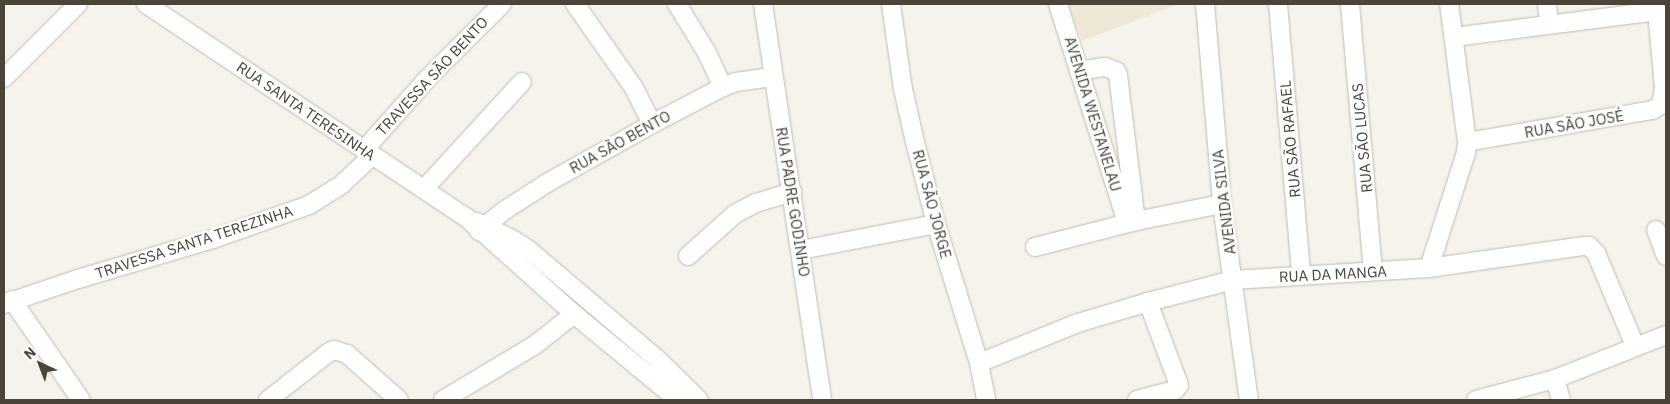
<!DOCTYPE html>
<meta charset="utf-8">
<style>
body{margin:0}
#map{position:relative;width:1670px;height:404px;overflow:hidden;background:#f6f3ec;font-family:"IBM Plex Sans",sans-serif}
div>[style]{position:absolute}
.education>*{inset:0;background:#efe8d6}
.roads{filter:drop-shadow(0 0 1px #c2bbae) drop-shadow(0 0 1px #c2bbae)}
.minor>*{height:18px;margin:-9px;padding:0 9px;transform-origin:9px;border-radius:9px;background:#fff}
span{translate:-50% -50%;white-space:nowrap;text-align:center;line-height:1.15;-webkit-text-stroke:5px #fff;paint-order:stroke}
.street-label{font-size:15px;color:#4b4439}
.frame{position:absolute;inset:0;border:5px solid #4b4439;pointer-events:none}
.north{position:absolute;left:15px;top:339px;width:50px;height:50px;-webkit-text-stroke:4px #fff;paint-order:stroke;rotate:317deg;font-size:14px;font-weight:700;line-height:20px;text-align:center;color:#4b4439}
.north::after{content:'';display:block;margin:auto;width:18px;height:22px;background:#4b4439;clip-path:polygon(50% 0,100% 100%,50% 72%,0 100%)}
</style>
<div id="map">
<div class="education">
<i style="clip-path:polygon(1069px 4px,1179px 4px,1082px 41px)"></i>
</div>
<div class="roads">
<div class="minor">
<i style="left:146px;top:4px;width:386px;rotate:33.7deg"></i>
<i style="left:467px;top:218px;width:144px;rotate:41.9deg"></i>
<i style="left:574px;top:314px;width:135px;rotate:39.6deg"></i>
<i style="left:575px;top:4px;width:103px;rotate:54.9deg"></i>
<i style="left:634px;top:88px;width:40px;rotate:63.4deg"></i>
<i style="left:677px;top:4px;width:57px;rotate:58.5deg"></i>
<i style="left:707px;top:53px;width:38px;rotate:65deg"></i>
<i style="left:763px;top:4px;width:400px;rotate:81.5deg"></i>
<i style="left:891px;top:4px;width:86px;rotate:82deg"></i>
<i style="left:903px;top:89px;width:54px;rotate:77.2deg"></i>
<i style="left:915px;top:142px;width:85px;rotate:75.6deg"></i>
<i style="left:936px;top:224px;width:145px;rotate:72.8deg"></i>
<i style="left:979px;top:363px;width:38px;rotate:79deg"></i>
<i style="left:1058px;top:4px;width:230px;rotate:72.5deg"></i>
<i style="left:1205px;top:4px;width:201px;rotate:85.1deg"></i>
<i style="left:1222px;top:204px;width:198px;rotate:82.2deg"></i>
<i style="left:1278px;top:4px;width:272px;rotate:85.1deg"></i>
<i style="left:1350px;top:4px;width:268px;rotate:85.1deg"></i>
<i style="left:1547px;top:4px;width:19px;rotate:84deg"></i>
<i style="left:1454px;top:37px;width:205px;rotate:-7.3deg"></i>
<i style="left:1657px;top:11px;width:77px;rotate:84.8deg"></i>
<i style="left:1079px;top:71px;width:26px;rotate:-9deg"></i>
<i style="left:1105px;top:67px;width:12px;rotate:20deg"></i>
<i style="left:1116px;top:71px;width:4px;rotate:63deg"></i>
<i style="left:1118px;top:75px;width:147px;rotate:83deg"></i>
<i style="left:4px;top:78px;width:105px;rotate:-45deg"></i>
<i style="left:1467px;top:142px;width:188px;rotate:-9.8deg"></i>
<i style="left:1652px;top:110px;width:10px;rotate:-29deg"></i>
<i style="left:1661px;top:105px;width:17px;rotate:-80deg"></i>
<i style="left:1664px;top:88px;width:2px"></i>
<i style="left:364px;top:150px;width:95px;rotate:-48.4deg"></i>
<i style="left:427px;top:79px;width:106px;rotate:-45deg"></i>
<i style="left:424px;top:189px;width:145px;rotate:-47.5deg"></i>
<i style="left:477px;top:222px;width:39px;rotate:26deg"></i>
<i style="left:512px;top:239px;width:20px;rotate:33deg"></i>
<i style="left:529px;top:250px;width:167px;rotate:40.4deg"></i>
<i style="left:656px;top:358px;width:60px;rotate:44.3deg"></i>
<i style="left:1656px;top:230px;width:28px;rotate:69deg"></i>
<i style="left:479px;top:231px;width:33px;rotate:-39deg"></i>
<i style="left:505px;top:210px;width:50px;rotate:-32.7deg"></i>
<i style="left:547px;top:183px;width:120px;rotate:-29.3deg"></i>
<i style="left:652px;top:124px;width:80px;rotate:-27.5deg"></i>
<i style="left:723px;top:87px;width:14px;rotate:-21deg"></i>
<i style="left:736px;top:82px;width:36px;rotate:-8deg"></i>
<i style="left:1035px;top:247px;width:104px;rotate:-14.4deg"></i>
<i style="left:1136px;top:221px;width:88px;rotate:-11.2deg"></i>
<i style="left:801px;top:250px;width:137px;rotate:-10.9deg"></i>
<i style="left:688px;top:256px;width:63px;rotate:-41.8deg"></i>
<i style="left:735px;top:214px;width:24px;rotate:-28deg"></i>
<i style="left:756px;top:203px;width:38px;rotate:-17deg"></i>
<i style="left:1429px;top:268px;width:121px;rotate:-72.2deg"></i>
<i style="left:1466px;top:153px;width:11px;rotate:-85deg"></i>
<i style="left:1467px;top:142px;width:139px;rotate:-97.4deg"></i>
<i style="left:12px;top:300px;width:121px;rotate:55.4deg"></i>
<i style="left:4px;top:304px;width:78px;rotate:-18.7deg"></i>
<i style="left:78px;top:279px;width:141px;rotate:-16.5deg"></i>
<i style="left:213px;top:239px;width:102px;rotate:-19.5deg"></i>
<i style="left:309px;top:205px;width:39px;rotate:-32deg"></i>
<i style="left:342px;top:184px;width:41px;rotate:-43deg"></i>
<i style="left:979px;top:363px;width:107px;rotate:-22deg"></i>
<i style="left:1078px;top:323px;width:73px;rotate:-16.7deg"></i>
<i style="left:1148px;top:302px;width:88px;rotate:-14.5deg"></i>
<i style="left:1233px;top:280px;width:196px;rotate:-3.5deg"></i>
<i style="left:1429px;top:268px;width:157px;rotate:-8.1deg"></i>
<i style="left:1584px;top:246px;width:5px"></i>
<i style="left:1589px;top:246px;width:10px;rotate:45deg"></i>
<i style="left:1596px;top:253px;width:101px;rotate:67.2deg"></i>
<i style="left:1555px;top:379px;width:22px;rotate:74deg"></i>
<i style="left:268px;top:400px;width:76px;rotate:-38.1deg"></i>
<i style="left:328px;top:353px;width:7px;rotate:-27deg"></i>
<i style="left:334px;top:350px;width:14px;rotate:17deg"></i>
<i style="left:347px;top:354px;width:69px;rotate:41.5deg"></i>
<i style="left:443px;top:400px;width:107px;rotate:-30.9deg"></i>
<i style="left:535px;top:345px;width:50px;rotate:-38.5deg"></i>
<i style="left:1137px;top:400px;width:39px;rotate:-15deg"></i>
<i style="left:1175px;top:390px;width:6px;rotate:-51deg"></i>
<i style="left:1179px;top:385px;width:89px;rotate:-110.5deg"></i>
<i style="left:1476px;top:400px;width:82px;rotate:-14.9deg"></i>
<i style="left:1555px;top:379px;width:119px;rotate:-21.6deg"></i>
</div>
</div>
<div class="street-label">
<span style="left:432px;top:76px;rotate:-47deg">TRAVESSA SÃO BENTO</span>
<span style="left:306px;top:111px;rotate:34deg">RUA SANTA TERESINHA</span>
<span style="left:1093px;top:114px;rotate:73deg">AVENIDA WESTANELAU</span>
<span style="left:1574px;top:124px;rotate:-10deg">RUA SÃO JOSÉ</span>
<span style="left:1362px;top:138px;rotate:-95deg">RUA SÃO LUCAS</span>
<span style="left:1290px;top:139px;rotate:-95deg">RUA SÃO RAFAEL</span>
<span style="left:620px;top:142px;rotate:-29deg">RUA SÃO BENTO</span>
<span style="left:793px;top:202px;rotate:81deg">RUA PADRE GODINHO</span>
<span style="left:1224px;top:202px;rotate:-97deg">AVENIDA SILVA</span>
<span style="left:932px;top:204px;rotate:75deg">RUA SÃO JORGE</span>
<span style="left:194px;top:242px;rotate:-18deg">TRAVESSA SANTA TEREZINHA</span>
<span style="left:1333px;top:274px;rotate:-3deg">RUA DA MANGA</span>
</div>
<div class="frame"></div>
<div class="north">N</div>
</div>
